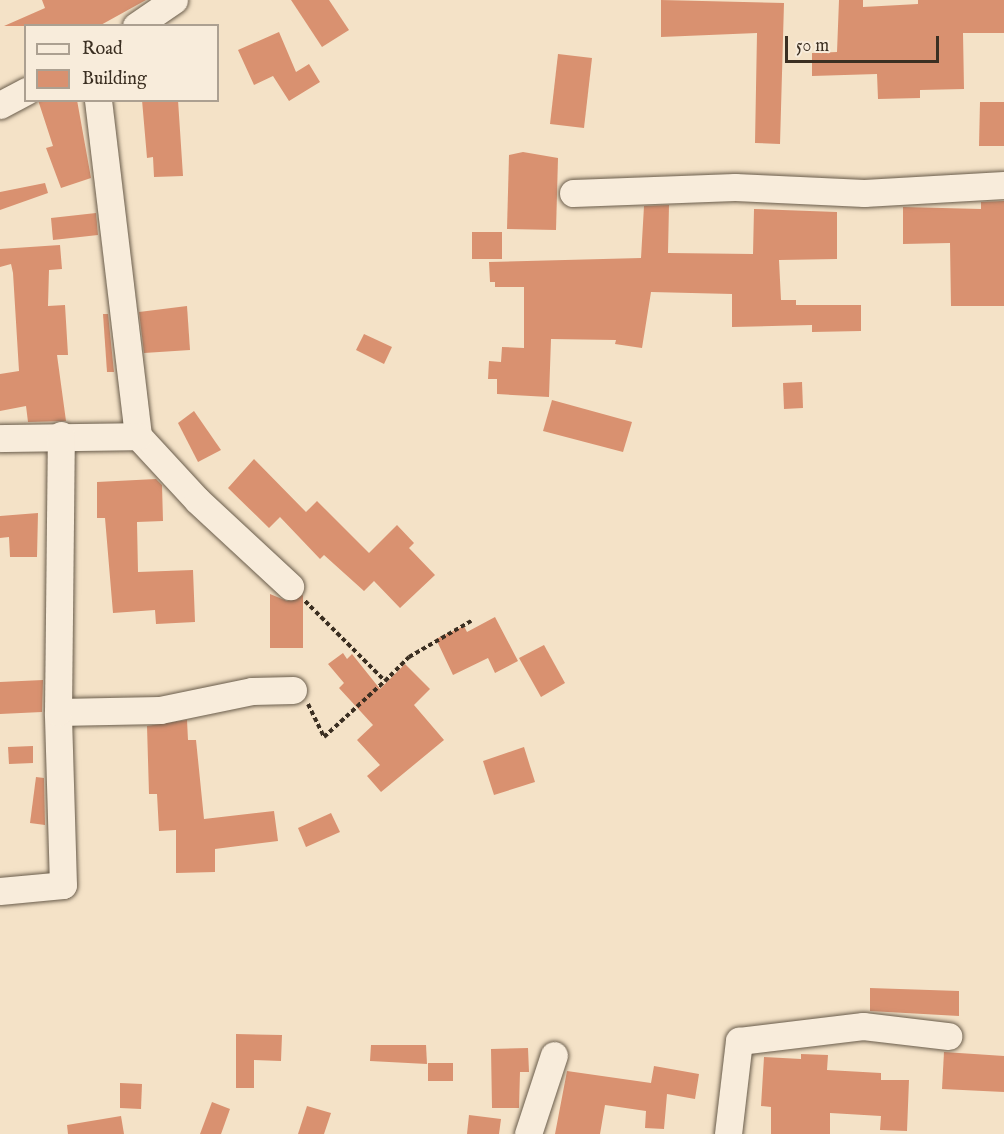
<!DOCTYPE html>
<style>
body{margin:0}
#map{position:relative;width:1004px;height:1134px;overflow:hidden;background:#f4e2c7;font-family:"IM FELL English",serif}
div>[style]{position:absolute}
.building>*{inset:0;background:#d99170}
.path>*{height:4px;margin-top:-2px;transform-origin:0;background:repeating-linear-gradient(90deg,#3b2f22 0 4.5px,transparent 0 7.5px)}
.roads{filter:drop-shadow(0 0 2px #695c4b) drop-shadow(0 0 2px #695c4b)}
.minor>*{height:27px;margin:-13.5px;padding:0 13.5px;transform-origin:13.5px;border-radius:13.5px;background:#f8ecdb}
span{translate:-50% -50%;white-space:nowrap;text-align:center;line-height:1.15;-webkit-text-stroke:4.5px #f8ecdb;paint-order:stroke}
.legend{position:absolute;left:24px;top:24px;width:195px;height:78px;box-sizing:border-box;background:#f8ecdb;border:2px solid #aca091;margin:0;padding:8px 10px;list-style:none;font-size:18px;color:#3b2f22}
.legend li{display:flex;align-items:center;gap:12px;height:30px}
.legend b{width:30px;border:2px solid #aca091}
.scale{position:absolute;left:785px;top:36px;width:154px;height:27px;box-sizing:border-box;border:3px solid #3b2f22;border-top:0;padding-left:8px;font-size:18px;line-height:21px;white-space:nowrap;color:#3b2f22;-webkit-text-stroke:4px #f8ecdb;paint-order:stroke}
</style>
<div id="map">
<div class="building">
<i style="clip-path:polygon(42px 0,146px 0,99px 26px,4px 26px,45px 8px)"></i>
<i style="clip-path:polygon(291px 0,329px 0,349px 30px,322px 47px)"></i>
<i style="clip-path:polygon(661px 0,784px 3px,780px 144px,755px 143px,757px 33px,661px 37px)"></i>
<i style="clip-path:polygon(839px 0,863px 0,863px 7px,918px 4px,918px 0,1004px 0,1004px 33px,963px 33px,964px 89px,920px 90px,920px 98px,878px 99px,877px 74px,812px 76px,812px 53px,837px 52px)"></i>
<i style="clip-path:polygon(279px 32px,296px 72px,309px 64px,320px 82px,289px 101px,273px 76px,254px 85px,238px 50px)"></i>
<i style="clip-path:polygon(558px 54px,592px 58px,584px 128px,550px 124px)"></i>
<i style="clip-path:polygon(38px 100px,77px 100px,91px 178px,61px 188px,46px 148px,53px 146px)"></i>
<i style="clip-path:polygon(142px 100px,178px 100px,183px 176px,154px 177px,153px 157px,147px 158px)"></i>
<i style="clip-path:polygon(980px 102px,1004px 102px,1004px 146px,979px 146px)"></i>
<i style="clip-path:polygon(523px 152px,558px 158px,556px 230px,507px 229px,509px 155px)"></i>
<i style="clip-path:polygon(45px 183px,48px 193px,0 210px,0 192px)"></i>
<i style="clip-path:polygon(1004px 201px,1004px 306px,951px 306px,950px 243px,903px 244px,903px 207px,981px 209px,981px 202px)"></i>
<i style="clip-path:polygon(669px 205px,668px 253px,753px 254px,754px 209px,837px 212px,837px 259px,779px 260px,781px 300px,796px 300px,796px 305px,861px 305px,861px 331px,812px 332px,812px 325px,732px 327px,732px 294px,651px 292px,642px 348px,615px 344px,616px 340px,551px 339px,549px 397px,497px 394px,497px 379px,488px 379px,489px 361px,501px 362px,502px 347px,524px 348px,524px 287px,495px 287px,495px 282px,490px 282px,489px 262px,641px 258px,644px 206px)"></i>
<i style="clip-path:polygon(96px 213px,98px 235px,53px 240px,51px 218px)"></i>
<i style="clip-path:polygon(472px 232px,502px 232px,502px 259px,472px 259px)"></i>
<i style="clip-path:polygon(60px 245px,62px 269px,49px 270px,48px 306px,65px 305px,68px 355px,57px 355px,66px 421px,28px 422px,26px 406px,0 411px,0 374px,19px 371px,13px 273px,11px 264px,0 267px,0 249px)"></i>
<i style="clip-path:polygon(187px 306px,190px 350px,144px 353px,139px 312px)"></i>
<i style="clip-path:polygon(103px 314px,108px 314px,114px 372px,107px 372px)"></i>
<i style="clip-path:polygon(364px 334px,392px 347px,384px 364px,356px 350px)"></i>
<i style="clip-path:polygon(802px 382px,803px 408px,784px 409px,783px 383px)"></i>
<i style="clip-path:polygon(552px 400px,632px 422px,623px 452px,543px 431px)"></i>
<i style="clip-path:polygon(194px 411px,221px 450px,198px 462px,178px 423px)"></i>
<i style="clip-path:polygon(254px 459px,306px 512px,317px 501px,369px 553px,397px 525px,414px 543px,409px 548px,435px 575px,400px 608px,374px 581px,364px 591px,324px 555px,320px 559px,280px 517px,269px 528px,228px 488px)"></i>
<i style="clip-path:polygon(156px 479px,162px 485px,163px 521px,137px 522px,138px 572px,193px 570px,195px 622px,156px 624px,155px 610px,113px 613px,105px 518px,97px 518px,97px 482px)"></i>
<i style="clip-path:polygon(38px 513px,37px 557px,10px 557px,9px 537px,0 538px,0 516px)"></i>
<i style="clip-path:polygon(270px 594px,287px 601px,303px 595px,303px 648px,270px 648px)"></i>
<i style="clip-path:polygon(495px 617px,518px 661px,495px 673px,488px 658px,453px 675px,436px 639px,464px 626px,467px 632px)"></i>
<i style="clip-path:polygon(544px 645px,565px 683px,541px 697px,519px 658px)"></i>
<i style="clip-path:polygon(343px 653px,347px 659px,352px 654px,380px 689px,405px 664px,430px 689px,414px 705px,444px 740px,381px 792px,367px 776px,380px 765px,357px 740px,373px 725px,339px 688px,344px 683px,328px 664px)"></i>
<i style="clip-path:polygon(43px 680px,42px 712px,0 714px,0 682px)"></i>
<i style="clip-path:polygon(187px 720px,188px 740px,196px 740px,204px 819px,274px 811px,278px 841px,215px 849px,215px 872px,176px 873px,176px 830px,159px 831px,157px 794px,149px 794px,147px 726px)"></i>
<i style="clip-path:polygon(33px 746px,33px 763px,9px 764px,8px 747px)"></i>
<i style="clip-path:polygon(524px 747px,535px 782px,494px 795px,483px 761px)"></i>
<i style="clip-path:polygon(36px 777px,44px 778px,45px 825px,30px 823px)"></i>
<i style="clip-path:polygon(331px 813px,340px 832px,306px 847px,298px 828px)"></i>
<i style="clip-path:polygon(870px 988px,959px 991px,959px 1016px,870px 1011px)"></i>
<i style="clip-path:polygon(236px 1034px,282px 1035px,281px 1061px,254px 1060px,254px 1088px,236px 1088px)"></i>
<i style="clip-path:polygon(371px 1045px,426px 1045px,427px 1064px,370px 1061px)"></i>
<i style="clip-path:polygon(528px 1048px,529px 1072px,520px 1072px,519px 1108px,492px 1108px,491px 1049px)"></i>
<i style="clip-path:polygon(944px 1052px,1004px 1056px,1004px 1092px,942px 1089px)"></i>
<i style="clip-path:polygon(801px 1054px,828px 1055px,827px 1070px,881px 1073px,881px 1080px,909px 1080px,907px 1131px,880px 1130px,881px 1116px,830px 1113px,830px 1134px,771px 1134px,771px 1107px,761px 1106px,764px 1057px,801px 1059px)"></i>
<i style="clip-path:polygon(428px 1063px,453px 1063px,453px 1081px,428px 1081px)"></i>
<i style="clip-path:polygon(654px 1066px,699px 1074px,695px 1099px,667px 1094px,664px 1129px,645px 1128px,646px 1111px,605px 1105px,600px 1134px,555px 1134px,567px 1071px,651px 1083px)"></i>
<i style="clip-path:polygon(120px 1083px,142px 1084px,141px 1109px,120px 1108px)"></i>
<i style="clip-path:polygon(212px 1102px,230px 1109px,221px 1134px,200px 1134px)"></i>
<i style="clip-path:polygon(307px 1106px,331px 1113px,324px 1134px,298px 1134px)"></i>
<i style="clip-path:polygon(469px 1115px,501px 1119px,499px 1134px,467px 1134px)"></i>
<i style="clip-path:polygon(121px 1116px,124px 1134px,68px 1134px,67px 1125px)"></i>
</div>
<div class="path">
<i style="left:305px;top:601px;width:113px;rotate:45deg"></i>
<i style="left:385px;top:681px;width:34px;rotate:-45deg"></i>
<i style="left:409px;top:657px;width:72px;rotate:-30.1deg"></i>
<i style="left:308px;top:704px;width:37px;rotate:64deg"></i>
<i style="left:324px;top:737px;width:83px;rotate:-42.6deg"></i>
</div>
<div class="roads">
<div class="minor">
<i style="left:136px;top:26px;width:46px;rotate:-34.4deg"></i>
<i style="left:98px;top:100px;width:338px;rotate:83.2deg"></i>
<i style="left:138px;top:436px;width:87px;rotate:47.3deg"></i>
<i style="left:197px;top:500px;width:127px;rotate:42.8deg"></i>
<i style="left:0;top:105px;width:30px;rotate:-28deg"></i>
<i style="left:573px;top:193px;width:162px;rotate:-2.1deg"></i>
<i style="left:735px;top:187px;width:129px;rotate:2.7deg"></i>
<i style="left:864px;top:193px;width:140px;rotate:-3.3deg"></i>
<i style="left:0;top:438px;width:138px;rotate:-0.8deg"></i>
<i style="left:58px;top:712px;width:102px;rotate:-1.1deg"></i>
<i style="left:160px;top:710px;width:94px;rotate:-11.7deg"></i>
<i style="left:252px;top:691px;width:41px;rotate:-1.4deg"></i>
<i style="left:0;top:891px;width:63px;rotate:-5.4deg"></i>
<i style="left:63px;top:885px;width:173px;rotate:-91.7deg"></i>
<i style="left:58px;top:712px;width:277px;rotate:-89.4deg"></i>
<i style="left:528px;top:1134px;width:83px;rotate:-71.8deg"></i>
<i style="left:728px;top:1134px;width:94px;rotate:-83.3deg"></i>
<i style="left:739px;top:1041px;width:125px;rotate:-6.9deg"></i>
<i style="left:863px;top:1026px;width:86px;rotate:6.7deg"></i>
</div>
</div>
<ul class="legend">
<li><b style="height:8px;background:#f8ecdb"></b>Road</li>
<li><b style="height:16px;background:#d99170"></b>Building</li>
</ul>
<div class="scale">50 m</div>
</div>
